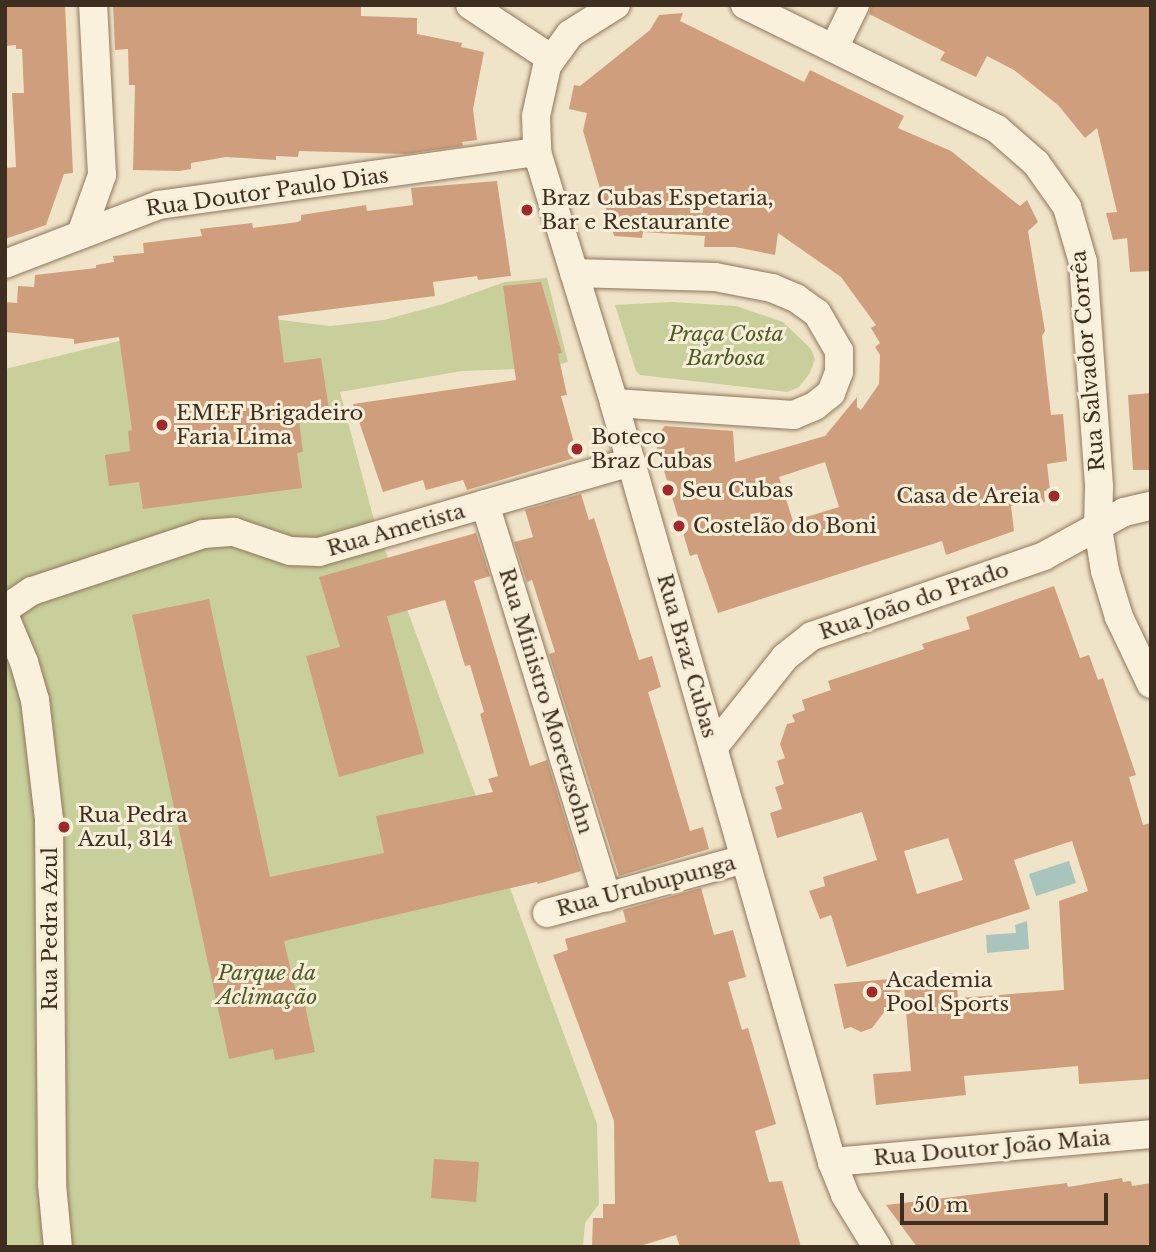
<!DOCTYPE html>
<meta charset="utf-8">
<style>
body{margin:0}
#map{position:relative;width:1156px;height:1252px;overflow:hidden;background:#f0e4c8;font-family:"Libre Baskerville",serif}
div>[style]{position:absolute}
.green>*{inset:0;background:#c9cf9b}
.water>*{inset:0;background:#a9c4bc}
.building>*{inset:0;background:#cf9f7d}
.roads{filter:drop-shadow(0 0 2px #8d765c) drop-shadow(0 0 2px #8d765c)}
.minor>*{height:28px;margin:-14px;padding:0 14px;transform-origin:14px;border-radius:14px;background:#faf1dc}
.dots>*{width:19px;height:19px;translate:-50% -50%;box-sizing:border-box;border:4px solid #f7eed8;border-radius:50%}
span{translate:-50% -50%;white-space:nowrap;text-align:center;line-height:1.15;-webkit-text-stroke:6px #f7eed8;paint-order:stroke}
.street-label{font-size:21px;color:#3d2e20}
.poi-label{font-size:21px;color:#3d2e20}
.left{translate:0 -50%;text-align:left}
.right{translate:-100% -50%;text-align:right}
.park-label{font-size:21px;color:#4d5a26;font-style:italic}
.frame{position:absolute;inset:0;border:7px solid #3d2e20;pointer-events:none}
.scale{position:absolute;left:900px;top:1193px;width:208px;height:32px;box-sizing:border-box;border:4px solid #3d2e20;border-top:0;padding-left:9px;font-size:21px;line-height:24px;white-space:nowrap;color:#3d2e20;-webkit-text-stroke:5px #f7eed8;paint-order:stroke}
</style>
<div id="map">
<div class="green">
<i style="clip-path:polygon(547px 278px,568px 362px,545px 368px,462px 371px,340px 392px,374px 520px,597px 1124px,599px 1204px,585px 1223px,583px 1247px,5px 1247px,5px 369px,123px 340px,272px 319px,330px 326px,384px 320px,443px 304px,505px 282px)"></i>
<i style="clip-path:polygon(672px 302px,736px 306px,783px 322px,811px 349px,815px 359px,810px 373px,799px 387px,787px 392px,640px 375px,636px 371px,615px 305px)"></i>
</div>
<div class="water">
<i style="clip-path:polygon(1069px 861px,1076px 883px,1036px 896px,1029px 874px)"></i>
<i style="clip-path:polygon(1027px 921px,1029px 949px,987px 953px,986px 935px,1016px 933px,1015px 925px)"></i>
</div>
<div class="building">
<i style="clip-path:polygon(5px 5px,65px 5px,73px 173px,64px 174px,46px 225px,5px 239px,5px 168px,16px 167px,12px 93px,24px 93px,22px 49px,16px 49px,16px 45px,5px 46px)"></i>
<i style="clip-path:polygon(113px 5px,361px 5px,361px 16px,417px 18px,417px 34px,462px 43px,461px 47px,484px 52px,473px 109px,477px 140px,462px 142px,463px 146px,406px 154px,299px 151px,298px 157px,276px 156px,276px 160px,226px 157px,191px 163px,191px 169px,179px 171px,133px 170px,135px 85px,129px 85px,128px 49px,115px 50px)"></i>
<i style="clip-path:polygon(871px 5px,1149px 5px,1151px 271px,1130px 272px,1127px 238px,1113px 240px,1106px 213px,1117px 212px,1097px 128px,1085px 138px,1058px 105px,1014px 70px,987px 56px,976px 77px,940px 60px,945px 52px,869px 14px)"></i>
<i style="clip-path:polygon(evenodd,683px 13px,680px 21px,804px 82px,810px 70px,904px 116px,898px 128px,951px 151px,1020px 206px,1027px 200px,1038px 222px,1028px 231px,1045px 331px,1042px 336px,1051px 415px,1063px 414px,1067px 461px,1047px 464px,1050px 490px,1044px 491px,1045px 502px,1011px 506px,1014px 531px,946px 555px,942px 541px,718px 613px,697px 554px,690px 556px,654px 438px,665px 426px,733px 431px,735px 462px,825px 436px,857px 397px,857px 407px,861px 410px,879px 384px,880px 355px,875px 347px,880px 343px,871px 328px,876px 325px,841px 277px,778px 233px,775px 255px,735px 247px,704px 247px,705px 236px,643px 232px,642px 238px,614px 236px,583px 131px,587px 113px,569px 109px,574px 85px,580px 86px,650px 30px,659px 15px,683px 13px,825px 462px,839px 507px,793px 521px,779px 477px,825px 462px)"></i>
<i style="clip-path:polygon(497px 181px,511px 276px,478px 280px,477px 276px,433px 282px,435px 296px,278px 316px,284px 363px,321px 358px,329px 409px,298px 413px,303px 452px,297px 453px,302px 488px,143px 509px,139px 482px,109px 486px,105px 455px,130px 451px,128px 431px,132px 430px,119px 337px,74px 344px,74px 339px,5px 332px,5px 302px,17px 303px,18px 286px,34px 287px,35px 275px,96px 268px,96px 265px,114px 262px,113px 256px,144px 253px,143px 243px,202px 236px,200px 229px,252px 223px,253px 228px,298px 222px,301px 220px,301px 215px,366px 205px,367px 211px,413px 205px,411px 188px)"></i>
<i style="clip-path:polygon(541px 282px,562px 353px,558px 354px,567px 395px,561px 396px,578px 457px,467px 490px,463px 480px,426px 490px,423px 480px,383px 492px,353px 404px,516px 380px,503px 286px)"></i>
<i style="clip-path:polygon(1151px 393px,1151px 470px,1133px 470px,1128px 395px)"></i>
<i style="clip-path:polygon(581px 494px,589px 520px,594px 518px,639px 660px,652px 656px,661px 687px,648px 692px,690px 831px,703px 827px,709px 849px,619px 876px,549px 654px,555px 652px,532px 580px,527px 582px,514px 542px,533px 537px,525px 510px)"></i>
<i style="clip-path:polygon(476px 533px,490px 576px,474px 581px,530px 766px,547px 760px,581px 871px,538px 884px,537px 882px,284px 941px,297px 997px,303px 996px,315px 1052px,275px 1060px,273px 1049px,229px 1059px,132px 615px,209px 599px,270px 877px,384px 853px,376px 816px,493px 792px,488px 779px,498px 776px,480px 714px,484px 712px,470px 665px,465px 666px,445px 600px,387px 616px,424px 753px,339px 777px,306px 656px,340px 647px,319px 577px)"></i>
<i style="clip-path:polygon(evenodd,1054px 586px,1080px 658px,1089px 655px,1098px 680px,1103px 678px,1136px 775px,1129px 777px,1143px 825px,1151px 823px,1151px 1079px,1079px 1084px,1078px 1066px,964px 1076px,966px 1095px,876px 1105px,873px 1074px,911px 1071px,904px 986px,872px 1028px,861px 1032px,851px 1027px,844px 1029px,834px 984px,956px 973px,958px 998px,1064px 990px,1059px 901px,1088px 891px,1072px 841px,1014px 860px,1030px 909px,847px 967px,831px 915px,820px 919px,809px 891px,825px 886px,823px 877px,877px 860px,862px 812px,777px 838px,770px 813px,782px 809px,775px 787px,784px 784px,777px 761px,785px 758px,780px 744px,787px 724px,795px 722px,792px 715px,805px 710px,802px 700px,831px 690px,828px 681px,924px 649px,922px 644px,970px 629px,966px 617px,1054px 586px,948px 838px,963px 880px,917px 894px,904px 851px,948px 838px)"></i>
<i style="clip-path:polygon(701px 888px,714px 935px,733px 930px,746px 977px,728px 982px,742px 1030px,748px 1028px,776px 1124px,755px 1131px,769px 1182px,782px 1181px,801px 1247px,680px 1247px,676px 1235px,637px 1247px,592px 1247px,593px 1218px,603px 1218px,603px 1204px,615px 1204px,614px 1121px,553px 955px,568px 950px,565px 939px,626px 922px,623px 910px)"></i>
<i style="clip-path:polygon(434px 1159px,479px 1162px,476px 1202px,431px 1198px)"></i>
<i style="clip-path:polygon(1122px 1178px,1123px 1182px,1131px 1181px,1132px 1186px,1151px 1183px,1151px 1244px,1137px 1247px,917px 1247px,886px 1205px,1067px 1183px,1068px 1187px)"></i>
</div>
<div class="roads">
<div class="minor">
<i style="left:470px;top:5px;width:98px;rotate:33.4deg"></i>
<i style="left:616px;top:5px;width:54px;rotate:147.8deg"></i>
<i style="left:570px;top:34px;width:39px;rotate:126deg"></i>
<i style="left:547px;top:66px;width:51px;rotate:102.4deg"></i>
<i style="left:536px;top:116px;width:36px;rotate:88deg"></i>
<i style="left:537px;top:152px;width:263px;rotate:72.9deg"></i>
<i style="left:614px;top:403px;width:790px;rotate:73.97deg"></i>
<i style="left:832px;top:1162px;width:35px;rotate:68deg"></i>
<i style="left:845px;top:1195px;width:61px;rotate:58.4deg"></i>
<i style="left:745px;top:5px;width:281px;rotate:26.2deg"></i>
<i style="left:997px;top:129px;width:52px;rotate:41.1deg"></i>
<i style="left:1036px;top:163px;width:54px;rotate:54.8deg"></i>
<i style="left:1067px;top:207px;width:57px;rotate:73.8deg"></i>
<i style="left:1083px;top:262px;width:226px;rotate:85.9deg"></i>
<i style="left:1099px;top:487px;width:41px;rotate:91.4deg"></i>
<i style="left:1098px;top:528px;width:44px;rotate:80.8deg"></i>
<i style="left:1105px;top:571px;width:48px;rotate:73.1deg"></i>
<i style="left:1119px;top:617px;width:74px;rotate:64.5deg"></i>
<i style="left:834px;top:48px;width:48px;rotate:-64deg"></i>
<i style="left:81px;top:234px;width:63px;rotate:-70.4deg"></i>
<i style="left:102px;top:175px;width:170px;rotate:-93deg"></i>
<i style="left:5px;top:264px;width:165px;rotate:-21deg"></i>
<i style="left:159px;top:205px;width:382px;rotate:-8deg"></i>
<i style="left:574px;top:273px;width:141px;rotate:1.6deg"></i>
<i style="left:715px;top:277px;width:58px;rotate:10.9deg"></i>
<i style="left:772px;top:288px;width:26px;rotate:23deg"></i>
<i style="left:796px;top:298px;width:26px;rotate:36deg"></i>
<i style="left:817px;top:313px;width:44px;rotate:59.9deg"></i>
<i style="left:839px;top:351px;width:21px;rotate:90deg"></i>
<i style="left:839px;top:372px;width:22px;rotate:111deg"></i>
<i style="left:831px;top:393px;width:21px;rotate:141deg"></i>
<i style="left:815px;top:406px;width:23px;rotate:157deg"></i>
<i style="left:794px;top:415px;width:180px;rotate:-176.2deg"></i>
<i style="left:485px;top:504px;width:412px;rotate:72.8deg"></i>
<i style="left:5px;top:609px;width:32px;rotate:-34deg"></i>
<i style="left:32px;top:591px;width:180px;rotate:-18.4deg"></i>
<i style="left:203px;top:534px;width:31px;rotate:-4deg"></i>
<i style="left:234px;top:532px;width:59px;rotate:18.7deg"></i>
<i style="left:290px;top:551px;width:29px;rotate:2deg"></i>
<i style="left:319px;top:552px;width:325px;rotate:-16.1deg"></i>
<i style="left:5px;top:617px;width:49px;rotate:67.1deg"></i>
<i style="left:24px;top:662px;width:40px;rotate:74deg"></i>
<i style="left:35px;top:700px;width:121px;rotate:83.3deg"></i>
<i style="left:49px;top:820px;width:364px;rotate:89.5deg"></i>
<i style="left:52px;top:1184px;width:63px;rotate:84.6deg"></i>
<i style="left:713px;top:748px;width:116px;rotate:-51.6deg"></i>
<i style="left:785px;top:657px;width:34px;rotate:-38deg"></i>
<i style="left:812px;top:636px;width:245px;rotate:-19deg"></i>
<i style="left:1044px;top:556px;width:91px;rotate:-28.8deg"></i>
<i style="left:1124px;top:512px;width:28px;rotate:-13deg"></i>
<i style="left:547px;top:913px;width:205px;rotate:-15.3deg"></i>
<i style="left:832px;top:1162px;width:320px;rotate:-5deg"></i>
</div>
</div>
<div class="dots">
<i style="left:527px;top:210px;background:#9e2a2b"></i>
<i style="left:162px;top:425px;background:#9e2a2b"></i>
<i style="left:577px;top:449px;background:#9e2a2b"></i>
<i style="left:668px;top:490px;background:#9e2a2b"></i>
<i style="left:1054px;top:496px;background:#9e2a2b"></i>
<i style="left:679px;top:526px;background:#9e2a2b"></i>
<i style="left:64px;top:827px;background:#9e2a2b"></i>
<i style="left:872px;top:992px;background:#9e2a2b"></i>
</div>
<div class="street-label">
<span style="left:267px;top:192px;rotate:-8deg">Rua Doutor Paulo Dias</span>
<span style="left:1088px;top:361px;rotate:-95deg">Rua Salvador Corrêa</span>
<span style="left:396px;top:530px;rotate:-16deg">Rua Ametista</span>
<span style="left:914px;top:601px;rotate:-19deg">Rua João do Prado</span>
<span style="left:687px;top:656px;rotate:74deg">Rua Braz Cubas</span>
<span style="left:546px;top:701px;rotate:73deg">Rua Ministro Moretzsohn</span>
<span style="left:646px;top:886px;rotate:-15deg">Rua Urubupunga</span>
<span style="left:50px;top:929px;rotate:-90deg">Rua Pedra Azul</span>
<span style="left:992px;top:1148px;rotate:-5deg">Rua Doutor João Maia</span>
</div>
<div class="poi-label">
<span class="left" style="left:541px;top:210px">Braz Cubas Espetaria,<br>Bar e Restaurante</span>
<span class="left" style="left:176px;top:425px">EMEF Brigadeiro<br>Faria Lima</span>
<span class="left" style="left:591px;top:449px">Boteco<br>Braz Cubas</span>
<span class="left" style="left:682px;top:490px">Seu Cubas</span>
<span class="right" style="left:1040px;top:496px">Casa de Areia</span>
<span class="left" style="left:693px;top:526px">Costelão do Boni</span>
<span class="left" style="left:78px;top:827px">Rua Pedra<br>Azul, 314</span>
<span class="left" style="left:886px;top:992px">Academia<br>Pool Sports</span>
</div>
<div class="park-label">
<span style="left:726px;top:346px">Praça Costa<br>Barbosa</span>
<span style="left:267px;top:985px">Parque da<br>Aclimação</span>
</div>
<div class="frame"></div>
<div class="scale">50 m</div>
</div>
